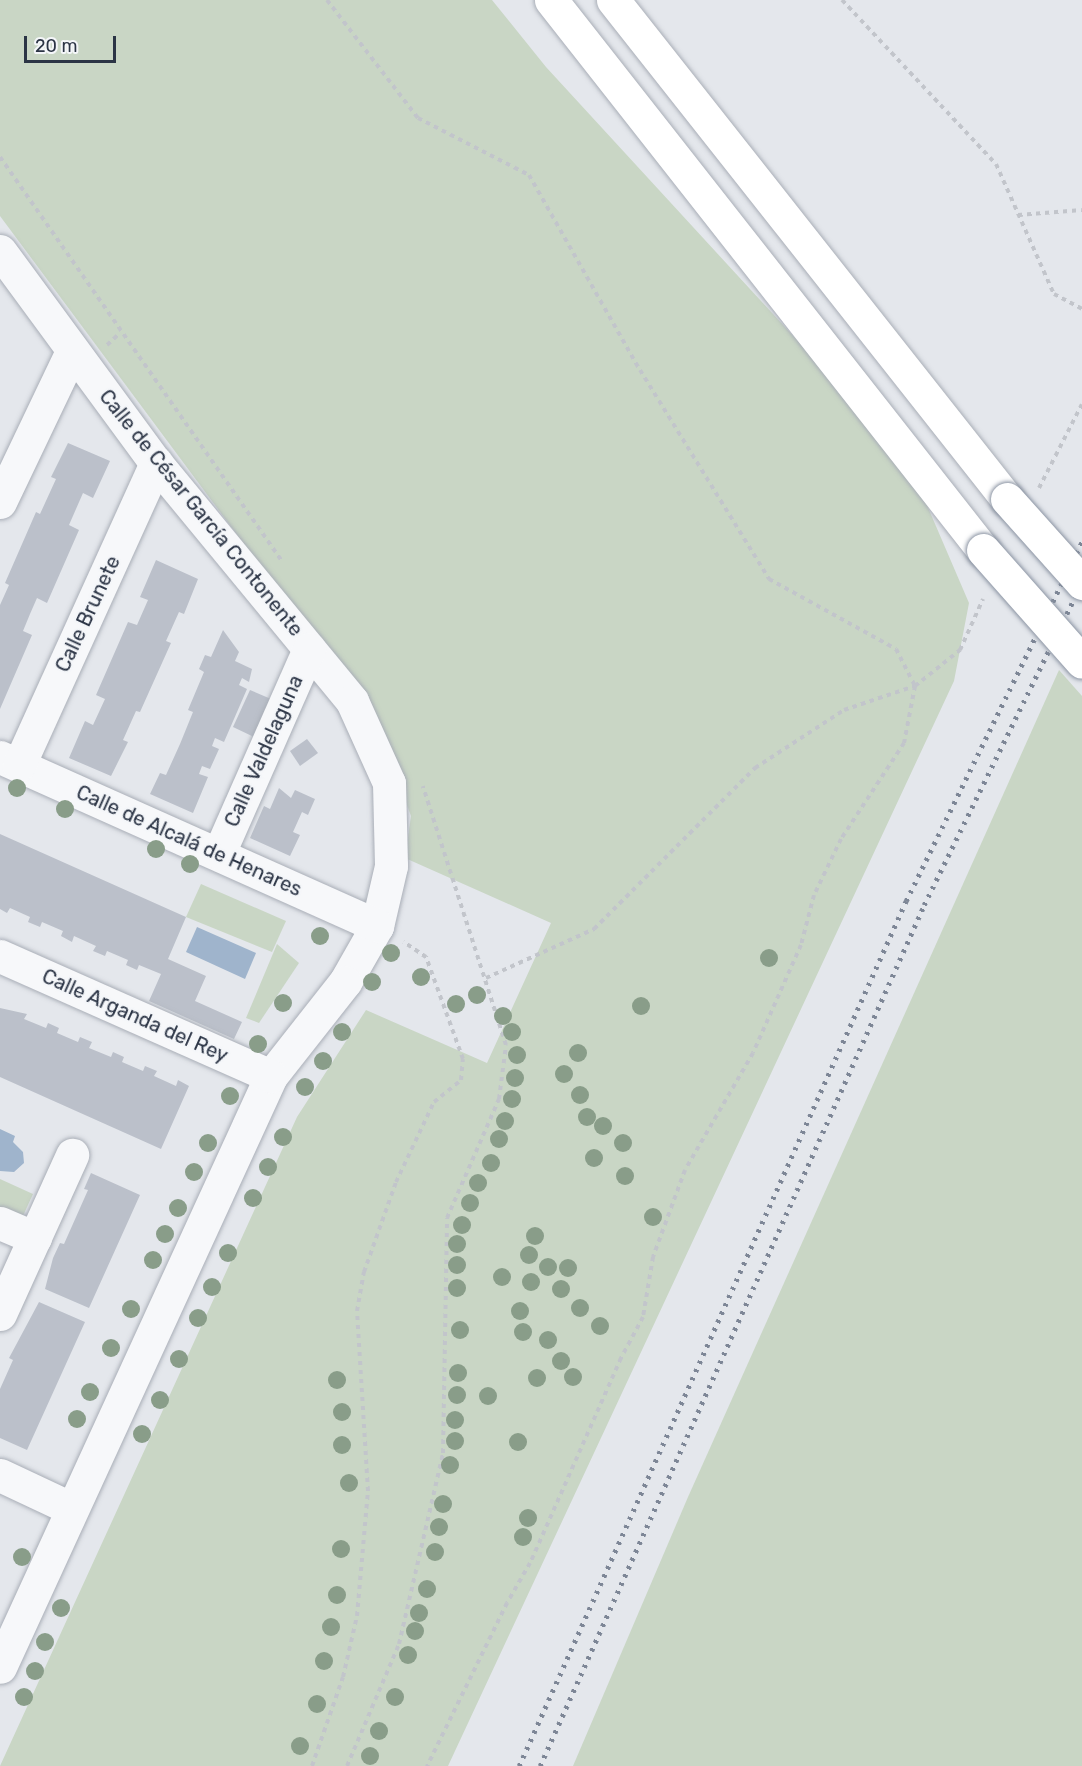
<!DOCTYPE html>
<meta charset="utf-8">
<style>
body{margin:0}
#map{position:relative;width:1082px;height:1766px;overflow:hidden;background:#e4e7ec;font-family:Rubik,sans-serif}
div>[style]{position:absolute}
.green>*{inset:0;background:#c9d6c5}
.water>*{inset:0;background:#9fb4cc}
.building>*{inset:0;background:#bbc0ca}
.path>*{height:4px;margin-top:-2px;transform-origin:0;background:repeating-linear-gradient(90deg,#c2c5cb 0 4.5px,transparent 0 9px)}
.roads{filter:drop-shadow(0 0 2px #a9aeb7) drop-shadow(0 0 2px #a9aeb7)}
.street>*{height:33px;margin:-16.5px;padding:0 16.5px;transform-origin:16.5px;border-radius:16.5px;background:#f7f8fa}
.highway>*{height:33px;margin:-16.5px;padding:0 16.5px;transform-origin:16.5px;border-radius:16.5px;background:#fff}
.rail>*{height:4.5px;margin-top:-2.25px;transform-origin:0;background:repeating-linear-gradient(90deg,#7d8696 0 3px,transparent 0 9px)}
.bridges{filter:drop-shadow(0 0 2px #8b94a3) drop-shadow(0 0 2px #8b94a3)}
.highway-bridge>*{height:33px;margin:-16.5px;padding:0 16.5px;transform-origin:16.5px;border-radius:16.5px;background:#fff}
.trees>*{width:18px;height:18px;margin:-9px;border-radius:50%;background:#899d89}
span{translate:-50% -50%;white-space:nowrap;text-align:center;line-height:1.15;-webkit-text-stroke:4.5px #f4f6f9;paint-order:stroke}
.street-label{font-size:20px;color:#2b3445}
.scale{position:absolute;left:24px;top:36px;width:92px;height:27px;box-sizing:border-box;border:3px solid #2b3445;border-top:0;padding-left:8px;font-size:18px;line-height:21px;white-space:nowrap;color:#2b3445;-webkit-text-stroke:4px #f4f6f9;paint-order:stroke}
</style>
<div id="map">
<div class="green">
<i style="clip-path:polygon(0 0,492px 0,546px 67px,908px 461px,969px 603px,954px 681px,448px 1766px,0 1766px,297px 1117px,366px 1010px,487px 1063px,551px 923px,405px 858px,411px 816px,377px 723px,0 216px)"></i>
<i style="clip-path:polygon(1059px 670px,1082px 696px,1082px 1766px,573px 1766px,688px 1497px)"></i>
<i style="clip-path:polygon(201px 884px,286px 921px,272px 952px,186px 917px)"></i>
<i style="clip-path:polygon(277px 944px,299px 963px,259px 1023px,246px 1018px)"></i>
<i style="clip-path:polygon(0 1179px,33px 1194px,22px 1218px,0 1208px)"></i>
</div>
<div class="water">
<i style="clip-path:polygon(197px 927px,256px 953px,245px 979px,186px 952px)"></i>
<i style="clip-path:polygon(0 1129px,15px 1136px,13px 1142px,23px 1152px,24px 1163px,14px 1172px,0 1171px)"></i>
</div>
<div class="building">
<i style="clip-path:polygon(68px 443px,110px 461px,93px 498px,83px 493px,69px 525px,79px 530px,47px 603px,37px 598px,30px 614px,23px 631px,32px 635px,0 709px,0 605px,9px 585px,5px 583px,36px 512px,40px 514px,56px 479px,51px 477px)"></i>
<i style="clip-path:polygon(156px 560px,198px 579px,184px 614px,179px 612px,166px 641px,171px 643px,140px 712px,136px 711px,123px 740px,128px 742px,111px 776px,69px 758px,85px 721px,93px 725px,105px 699px,96px 695px,128px 622px,137px 625px,148px 600px,140px 597px)"></i>
<i style="clip-path:polygon(223px 630px,239px 652px,235px 661px,252px 669px,249px 682px,242px 678px,239px 685px,247px 689px,224px 742px,215px 738px,212px 746px,219px 749px,210px 769px,202px 766px,199px 774px,208px 777px,193px 813px,150px 794px,160px 773px,166px 775px,180px 744px,193px 712px,188px 710px,204px 672px,199px 669px,205px 655px,211px 657px)"></i>
<i style="clip-path:polygon(250px 690px,271px 699px,254px 737px,233px 727px)"></i>
<i style="clip-path:polygon(307px 739px,318px 753px,300px 766px,290px 751px)"></i>
<i style="clip-path:polygon(279px 788px,291px 798px,295px 790px,315px 799px,308px 815px,302px 812px,293px 832px,300px 835px,290px 856px,250px 838px,264px 806px,270px 809px)"></i>
<i style="clip-path:polygon(0 834px,186px 917px,168px 959px,206px 976px,195px 1001px,242px 1022px,234px 1039px,149px 1001px,161px 974px,139px 965px,137px 970px,126px 965px,128px 960px,107px 951px,105px 956px,93px 951px,96px 946px,74px 936px,72px 942px,61px 936px,63px 931px,42px 922px,40px 927px,28px 922px,30px 917px,10px 908px,7px 913px,0 909px)"></i>
<i style="clip-path:polygon(0 1008px,27px 1014px,24px 1019px,46px 1028px,48px 1023px,59px 1028px,57px 1033px,78px 1042px,80px 1037px,92px 1042px,89px 1048px,111px 1057px,113px 1052px,124px 1057px,122px 1062px,143px 1071px,145px 1066px,157px 1071px,154px 1076px,176px 1086px,178px 1080px,189px 1086px,161px 1149px,0 1077px)"></i>
<i style="clip-path:polygon(91px 1173px,140px 1195px,89px 1308px,45px 1289px,53px 1258px,60px 1243px,64px 1244px,88px 1190px,84px 1189px)"></i>
<i style="clip-path:polygon(39px 1302px,85px 1322px,27px 1450px,0 1438px,0 1389px,13px 1360px,9px 1358px)"></i>
</div>
<div class="path">
<i style="left:327px;top:0;width:149px;rotate:52.4deg"></i>
<i style="left:418px;top:118px;width:125px;rotate:27.2deg"></i>
<i style="left:529px;top:175px;width:224px;rotate:60.4deg"></i>
<i style="left:640px;top:370px;width:246px;rotate:58.3deg"></i>
<i style="left:769px;top:579px;width:145px;rotate:28.9deg"></i>
<i style="left:896px;top:649px;width:42px;rotate:62.8deg"></i>
<i style="left:915px;top:686px;width:58px;rotate:100.9deg"></i>
<i style="left:904px;top:743px;width:115px;rotate:123.3deg"></i>
<i style="left:841px;top:839px;width:62px;rotate:115.7deg"></i>
<i style="left:814px;top:895px;width:52px;rotate:104.6deg"></i>
<i style="left:801px;top:945px;width:118px;rotate:114deg"></i>
<i style="left:753px;top:1053px;width:135px;rotate:120.2deg"></i>
<i style="left:685px;top:1170px;width:93px;rotate:110.2deg"></i>
<i style="left:653px;top:1257px;width:61px;rotate:99.5deg"></i>
<i style="left:643px;top:1317px;width:47px;rotate:118.2deg"></i>
<i style="left:621px;top:1358px;width:224px;rotate:113.9deg"></i>
<i style="left:530px;top:1563px;width:46px;rotate:119.9deg"></i>
<i style="left:507px;top:1603px;width:182px;rotate:116.1deg"></i>
<i style="left:842px;top:0;width:225px;rotate:46.8deg"></i>
<i style="left:996px;top:164px;width:142px;rotate:66deg"></i>
<i style="left:1054px;top:294px;width:32px;rotate:28deg"></i>
<i style="left:0;top:157px;width:494px;rotate:55.1deg"></i>
<i style="left:1018px;top:215px;width:64px;rotate:-4.5deg"></i>
<i style="left:107px;top:345px;width:18px;rotate:-43deg"></i>
<i style="left:1039px;top:488px;width:94px;rotate:-62.9deg"></i>
<i style="left:486px;top:978px;width:119px;rotate:-24.4deg"></i>
<i style="left:594px;top:929px;width:228px;rotate:-45deg"></i>
<i style="left:755px;top:768px;width:106px;rotate:-33.1deg"></i>
<i style="left:844px;top:710px;width:75px;rotate:-18.7deg"></i>
<i style="left:915px;top:686px;width:58px;rotate:-38.7deg"></i>
<i style="left:960px;top:650px;width:56px;rotate:-65.7deg"></i>
<i style="left:312px;top:1766px;width:94px;rotate:-70.8deg"></i>
<i style="left:343px;top:1677px;width:63px;rotate:-77.1deg"></i>
<i style="left:357px;top:1616px;width:125px;rotate:-85deg"></i>
<i style="left:368px;top:1491px;width:180px;rotate:-93.5deg"></i>
<i style="left:357px;top:1311px;width:40px;rotate:-80deg"></i>
<i style="left:364px;top:1272px;width:96px;rotate:-70.4deg"></i>
<i style="left:396px;top:1182px;width:89px;rotate:-64.6deg"></i>
<i style="left:434px;top:1102px;width:35px;rotate:-39deg"></i>
<i style="left:461px;top:1080px;width:21px;rotate:-85deg"></i>
<i style="left:463px;top:1059px;width:109px;rotate:-109.9deg"></i>
<i style="left:426px;top:957px;width:27px;rotate:-146deg"></i>
<i style="left:347px;top:1766px;width:133px;rotate:-66.9deg"></i>
<i style="left:399px;top:1644px;width:196px;rotate:-77deg"></i>
<i style="left:443px;top:1453px;width:235px;rotate:-89deg"></i>
<i style="left:447px;top:1218px;width:130px;rotate:-66.4deg"></i>
<i style="left:499px;top:1099px;width:54px;rotate:-82.6deg"></i>
<i style="left:506px;top:1045px;width:272px;rotate:-107.8deg"></i>
</div>
<div class="roads">
<div class="street">
<i style="left:0;top:251px;width:263px;rotate:53.7deg"></i>
<i style="left:156px;top:463px;width:308px;rotate:50.5deg"></i>
<i style="left:352px;top:701px;width:90px;rotate:65.7deg"></i>
<i style="left:389px;top:783px;width:83px;rotate:88.6deg"></i>
<i style="left:391px;top:866px;width:62px;rotate:103.1deg"></i>
<i style="left:377px;top:926px;width:64px;rotate:119.7deg"></i>
<i style="left:345px;top:982px;width:120px;rotate:128.2deg"></i>
<i style="left:271px;top:1076px;width:650px;rotate:114.63deg"></i>
<i style="left:0;top:502px;width:167px;rotate:-64.5deg"></i>
<i style="left:0;top:757px;width:413px;rotate:24.1deg"></i>
<i style="left:19px;top:765px;width:332px;rotate:-65.6deg"></i>
<i style="left:219px;top:853px;width:223px;rotate:-66.2deg"></i>
<i style="left:0;top:956px;width:296px;rotate:23.9deg"></i>
<i style="left:0;top:1223px;width:38px;rotate:23deg"></i>
<i style="left:0;top:1314px;width:175px;rotate:-65.6deg"></i>
<i style="left:0;top:1475px;width:77px;rotate:25.2deg"></i>
</div>
<div class="highway">
<i style="left:551px;top:0;width:699px;rotate:51.85deg"></i>
<i style="left:613px;top:0;width:636px;rotate:51.71deg"></i>
</div>
</div>
<div class="rail">
<i style="left:519px;top:1766px;width:948px;rotate:-65.9deg"></i>
<i style="left:906px;top:901px;width:400px;rotate:-63.9deg"></i>
<i style="left:540px;top:1766px;width:943px;rotate:-65.96deg"></i>
<i style="left:924px;top:905px;width:360px;rotate:-63.9deg"></i>
</div>
<div class="bridges">
<div class="highway-bridge">
<i style="left:1007px;top:499px;width:113px;rotate:48.2deg"></i>
<i style="left:983px;top:550px;width:149px;rotate:48.5deg"></i>
</div>
</div>
<div class="trees">
<i style="left:17px;top:788px"></i>
<i style="left:65px;top:809px"></i>
<i style="left:156px;top:849px"></i>
<i style="left:190px;top:864px"></i>
<i style="left:320px;top:936px"></i>
<i style="left:391px;top:953px"></i>
<i style="left:769px;top:958px"></i>
<i style="left:421px;top:977px"></i>
<i style="left:372px;top:982px"></i>
<i style="left:477px;top:995px"></i>
<i style="left:283px;top:1003px"></i>
<i style="left:456px;top:1004px"></i>
<i style="left:641px;top:1006px"></i>
<i style="left:503px;top:1016px"></i>
<i style="left:342px;top:1032px"></i>
<i style="left:512px;top:1032px"></i>
<i style="left:258px;top:1044px"></i>
<i style="left:578px;top:1053px"></i>
<i style="left:517px;top:1055px"></i>
<i style="left:323px;top:1061px"></i>
<i style="left:564px;top:1074px"></i>
<i style="left:515px;top:1078px"></i>
<i style="left:305px;top:1087px"></i>
<i style="left:580px;top:1095px"></i>
<i style="left:230px;top:1096px"></i>
<i style="left:512px;top:1099px"></i>
<i style="left:587px;top:1117px"></i>
<i style="left:505px;top:1121px"></i>
<i style="left:603px;top:1126px"></i>
<i style="left:283px;top:1137px"></i>
<i style="left:499px;top:1139px"></i>
<i style="left:208px;top:1143px"></i>
<i style="left:623px;top:1143px"></i>
<i style="left:594px;top:1158px"></i>
<i style="left:491px;top:1163px"></i>
<i style="left:268px;top:1167px"></i>
<i style="left:194px;top:1172px"></i>
<i style="left:625px;top:1176px"></i>
<i style="left:478px;top:1183px"></i>
<i style="left:253px;top:1198px"></i>
<i style="left:470px;top:1203px"></i>
<i style="left:178px;top:1208px"></i>
<i style="left:653px;top:1217px"></i>
<i style="left:462px;top:1225px"></i>
<i style="left:165px;top:1234px"></i>
<i style="left:535px;top:1236px"></i>
<i style="left:457px;top:1244px"></i>
<i style="left:228px;top:1253px"></i>
<i style="left:529px;top:1255px"></i>
<i style="left:153px;top:1260px"></i>
<i style="left:457px;top:1265px"></i>
<i style="left:548px;top:1267px"></i>
<i style="left:568px;top:1268px"></i>
<i style="left:502px;top:1277px"></i>
<i style="left:531px;top:1282px"></i>
<i style="left:212px;top:1287px"></i>
<i style="left:457px;top:1288px"></i>
<i style="left:561px;top:1289px"></i>
<i style="left:580px;top:1308px"></i>
<i style="left:131px;top:1309px"></i>
<i style="left:520px;top:1311px"></i>
<i style="left:198px;top:1318px"></i>
<i style="left:600px;top:1326px"></i>
<i style="left:460px;top:1330px"></i>
<i style="left:523px;top:1332px"></i>
<i style="left:548px;top:1340px"></i>
<i style="left:111px;top:1348px"></i>
<i style="left:179px;top:1359px"></i>
<i style="left:561px;top:1361px"></i>
<i style="left:458px;top:1373px"></i>
<i style="left:573px;top:1377px"></i>
<i style="left:537px;top:1378px"></i>
<i style="left:337px;top:1380px"></i>
<i style="left:90px;top:1392px"></i>
<i style="left:457px;top:1395px"></i>
<i style="left:488px;top:1396px"></i>
<i style="left:160px;top:1400px"></i>
<i style="left:342px;top:1412px"></i>
<i style="left:77px;top:1419px"></i>
<i style="left:455px;top:1420px"></i>
<i style="left:142px;top:1434px"></i>
<i style="left:455px;top:1441px"></i>
<i style="left:518px;top:1442px"></i>
<i style="left:342px;top:1445px"></i>
<i style="left:450px;top:1465px"></i>
<i style="left:349px;top:1483px"></i>
<i style="left:443px;top:1504px"></i>
<i style="left:528px;top:1518px"></i>
<i style="left:439px;top:1527px"></i>
<i style="left:523px;top:1537px"></i>
<i style="left:341px;top:1549px"></i>
<i style="left:435px;top:1552px"></i>
<i style="left:22px;top:1557px"></i>
<i style="left:427px;top:1589px"></i>
<i style="left:337px;top:1595px"></i>
<i style="left:61px;top:1608px"></i>
<i style="left:419px;top:1613px"></i>
<i style="left:331px;top:1627px"></i>
<i style="left:415px;top:1631px"></i>
<i style="left:45px;top:1642px"></i>
<i style="left:408px;top:1655px"></i>
<i style="left:324px;top:1661px"></i>
<i style="left:35px;top:1671px"></i>
<i style="left:24px;top:1697px"></i>
<i style="left:395px;top:1697px"></i>
<i style="left:317px;top:1704px"></i>
<i style="left:379px;top:1731px"></i>
<i style="left:300px;top:1746px"></i>
<i style="left:370px;top:1756px"></i>
</div>
<div class="street-label">
<span style="left:201px;top:513px;rotate:51deg">Calle de César García Contonente</span>
<span style="left:88px;top:614px;rotate:-65deg">Calle Brunete</span>
<span style="left:264px;top:751px;rotate:-66deg">Calle Valdelaguna</span>
<span style="left:189px;top:841px;rotate:24deg">Calle de Alcalá de Henares</span>
<span style="left:135px;top:1016px;rotate:24deg">Calle Arganda del Rey</span>
</div>
<div class="scale">20 m</div>
</div>
